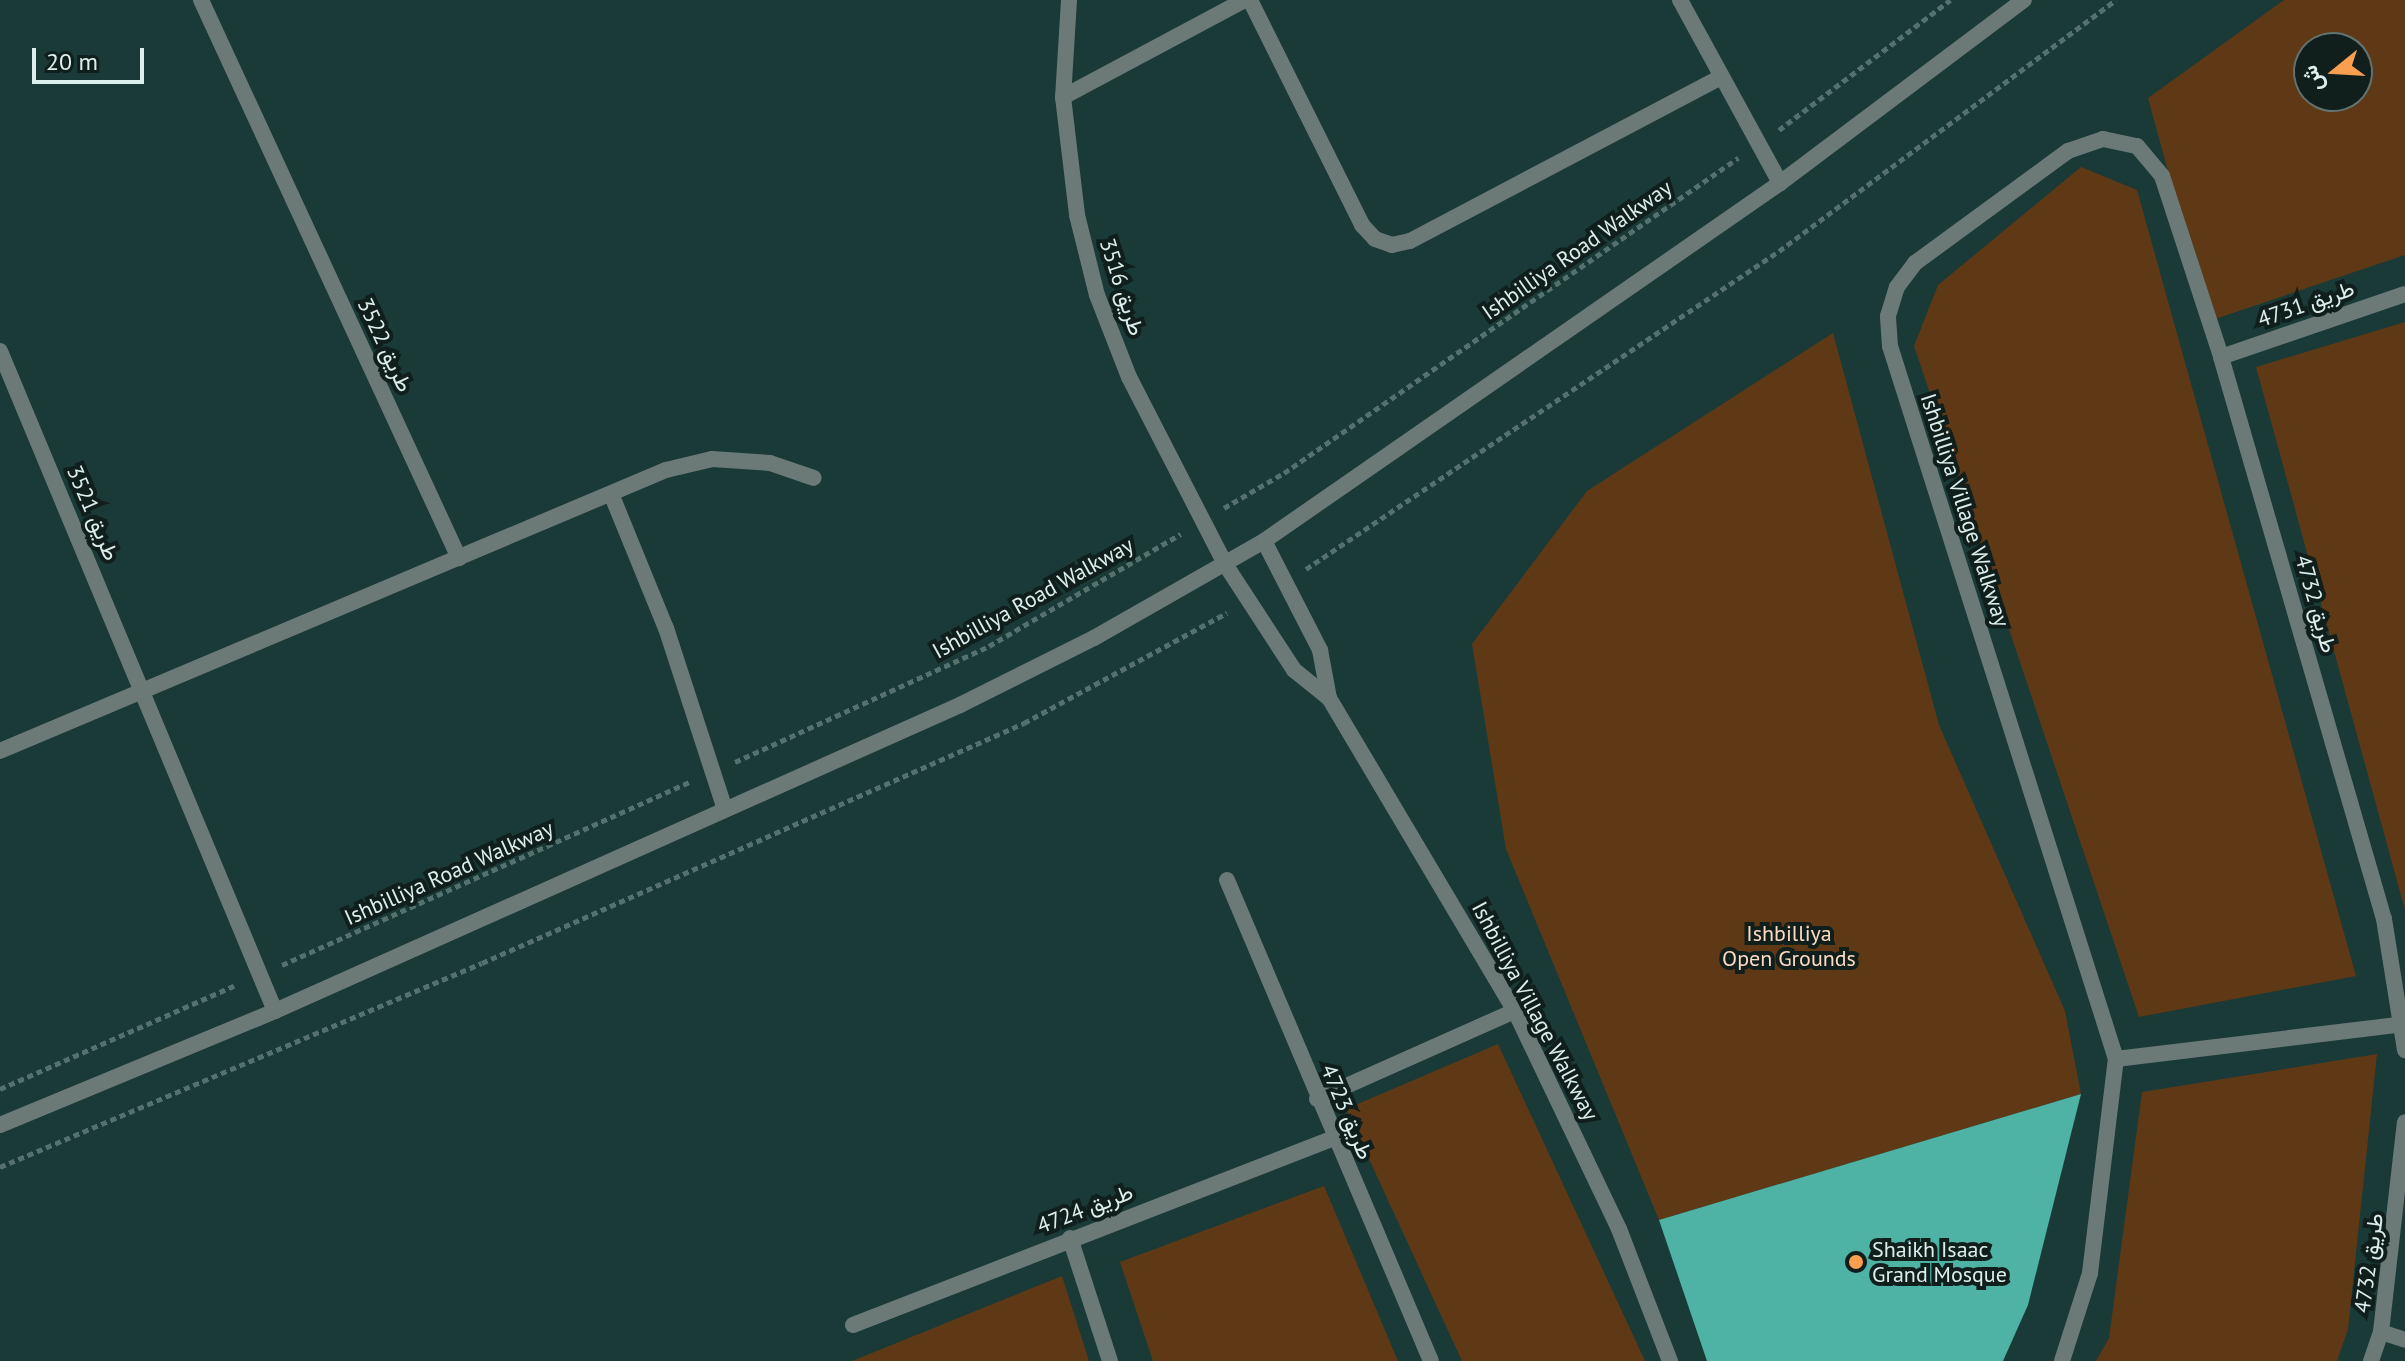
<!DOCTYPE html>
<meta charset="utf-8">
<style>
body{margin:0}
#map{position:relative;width:2405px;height:1361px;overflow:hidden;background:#193a36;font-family:"PT Sans",Vazirmatn,sans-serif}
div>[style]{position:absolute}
.green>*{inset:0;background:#5f3916}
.building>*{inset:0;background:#4eb2a5}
.path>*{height:5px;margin-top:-2.5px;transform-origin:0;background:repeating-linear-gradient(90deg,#55716e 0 6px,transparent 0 10px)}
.service>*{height:16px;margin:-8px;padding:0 8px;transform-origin:8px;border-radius:8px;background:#6b7977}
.minor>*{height:16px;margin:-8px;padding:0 8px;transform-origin:8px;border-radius:8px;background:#6b7977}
.dots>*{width:22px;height:22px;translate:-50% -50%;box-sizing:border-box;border:4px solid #101e1c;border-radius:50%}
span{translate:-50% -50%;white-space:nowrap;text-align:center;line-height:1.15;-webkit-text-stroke:8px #101e1c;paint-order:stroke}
.street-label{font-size:22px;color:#dcefec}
.park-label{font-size:22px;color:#fcdbc2}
.poi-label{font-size:22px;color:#dcefec}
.left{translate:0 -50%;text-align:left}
.north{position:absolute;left:2293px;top:32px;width:80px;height:80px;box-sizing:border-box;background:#101e1c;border:2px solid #62726f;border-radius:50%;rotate:252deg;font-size:22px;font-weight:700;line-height:32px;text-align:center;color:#dcefec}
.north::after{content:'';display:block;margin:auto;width:28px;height:36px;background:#fa9f4e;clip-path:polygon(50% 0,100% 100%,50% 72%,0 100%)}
.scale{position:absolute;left:32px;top:48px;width:112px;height:36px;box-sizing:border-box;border:4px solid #dcefec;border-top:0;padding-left:10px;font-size:24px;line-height:28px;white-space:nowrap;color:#dcefec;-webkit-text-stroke:6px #101e1c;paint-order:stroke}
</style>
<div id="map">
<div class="green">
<i style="clip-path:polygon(evenodd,2284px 0,2405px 0,2405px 255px,2209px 321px,2148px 98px,2284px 0,2309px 48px,2357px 48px,2357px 96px,2309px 96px,2309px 48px)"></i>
<i style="clip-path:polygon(2081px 167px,2137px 190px,2356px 976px,2139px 1017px,1914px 346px,1938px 285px)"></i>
<i style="clip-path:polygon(2405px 322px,2405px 910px,2256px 367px)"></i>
<i style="clip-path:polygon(1833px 333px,1939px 725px,2065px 1011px,2081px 1094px,1659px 1220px,1506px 849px,1472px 644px,1587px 491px)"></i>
<i style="clip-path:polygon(1498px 1044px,1645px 1361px,1462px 1361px,1346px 1109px)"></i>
<i style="clip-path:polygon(2377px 1054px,2348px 1329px,2337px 1361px,2096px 1361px,2109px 1338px,2142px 1092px)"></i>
<i style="clip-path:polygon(1324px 1186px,1398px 1361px,1153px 1361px,1120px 1262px)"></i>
<i style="clip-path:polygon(1062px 1276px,1089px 1361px,852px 1361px)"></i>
</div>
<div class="building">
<i style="clip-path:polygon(2081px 1094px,2028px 1305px,2003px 1361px,1707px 1361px,1659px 1220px)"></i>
</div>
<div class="path">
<i style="left:1779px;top:130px;width:215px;rotate:-37.2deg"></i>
<i style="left:1224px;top:508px;width:69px;rotate:-30.3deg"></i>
<i style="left:1284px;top:473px;width:553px;rotate:-34.75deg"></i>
<i style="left:1306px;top:569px;width:570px;rotate:-33.91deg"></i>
<i style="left:1779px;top:251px;width:420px;rotate:-36.7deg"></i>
<i style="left:735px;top:762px;width:279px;rotate:-24.5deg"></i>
<i style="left:989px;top:646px;width:222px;rotate:-30.3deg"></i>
<i style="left:282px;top:965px;width:446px;rotate:-24.2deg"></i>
<i style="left:0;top:1089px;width:258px;rotate:-23.8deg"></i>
<i style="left:0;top:1167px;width:523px;rotate:-22.94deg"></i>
<i style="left:482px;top:963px;width:593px;rotate:-23.88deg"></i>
<i style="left:1024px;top:723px;width:231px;rotate:-28.5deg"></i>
</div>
<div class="service">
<i style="left:1250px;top:0;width:251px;rotate:63.5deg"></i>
<i style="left:1362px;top:225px;width:19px;rotate:47deg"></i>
<i style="left:1375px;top:239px;width:18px;rotate:19deg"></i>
<i style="left:1392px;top:245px;width:18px;rotate:-13deg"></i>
<i style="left:1410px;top:241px;width:352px;rotate:-27.8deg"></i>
<i style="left:1680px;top:0;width:209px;rotate:61.3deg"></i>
<i style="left:1063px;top:97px;width:206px;rotate:-28.1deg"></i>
</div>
<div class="minor">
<i style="left:201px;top:0;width:615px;rotate:65.19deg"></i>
<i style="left:1069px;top:0;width:97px;rotate:93.5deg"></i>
<i style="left:1063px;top:97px;width:119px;rotate:83.2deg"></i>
<i style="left:1077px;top:215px;width:82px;rotate:76deg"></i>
<i style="left:1097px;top:295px;width:88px;rotate:68.7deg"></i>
<i style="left:1129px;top:377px;width:210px;rotate:62.8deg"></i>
<i style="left:1225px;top:564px;width:126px;rotate:56.9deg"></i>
<i style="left:1294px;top:670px;width:45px;rotate:38.7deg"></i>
<i style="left:1329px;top:698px;width:364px;rotate:59.3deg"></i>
<i style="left:1515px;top:1011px;width:242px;rotate:64.5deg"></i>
<i style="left:1619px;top:1229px;width:142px;rotate:68.9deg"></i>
<i style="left:0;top:351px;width:715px;rotate:67.38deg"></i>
<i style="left:2221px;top:357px;width:194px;rotate:-18.9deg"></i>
<i style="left:612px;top:496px;width:143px;rotate:67.8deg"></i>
<i style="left:666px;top:628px;width:187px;rotate:72deg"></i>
<i style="left:1264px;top:541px;width:123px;rotate:62.8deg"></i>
<i style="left:1320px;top:650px;width:49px;rotate:79.4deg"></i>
<i style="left:0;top:751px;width:723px;rotate:-22.88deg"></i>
<i style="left:666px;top:470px;width:47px;rotate:-13.4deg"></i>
<i style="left:712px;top:459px;width:58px;rotate:3.9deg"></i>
<i style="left:770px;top:463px;width:46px;rotate:18.8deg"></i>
<i style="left:1227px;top:880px;width:522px;rotate:67.02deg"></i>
<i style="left:2116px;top:1059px;width:290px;rotate:-6.9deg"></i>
<i style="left:1317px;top:1099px;width:217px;rotate:-24deg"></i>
<i style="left:0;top:1125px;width:298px;rotate:-22.5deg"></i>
<i style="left:275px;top:1011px;width:750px;rotate:-24.07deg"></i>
<i style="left:960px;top:705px;width:150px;rotate:-26.6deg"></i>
<i style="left:1094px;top:638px;width:196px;rotate:-29.7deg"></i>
<i style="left:1264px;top:541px;width:628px;rotate:-34.75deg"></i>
<i style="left:1780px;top:183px;width:305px;rotate:-36.9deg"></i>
<i style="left:1070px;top:1238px;width:129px;rotate:72deg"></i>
<i style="left:853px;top:1325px;width:516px;rotate:-21.24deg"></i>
<i style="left:2381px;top:1332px;width:25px;rotate:18deg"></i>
<i style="left:2062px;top:1361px;width:92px;rotate:-72.3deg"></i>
<i style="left:2090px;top:1273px;width:216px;rotate:-83.1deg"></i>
<i style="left:2116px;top:1059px;width:748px;rotate:-107.59deg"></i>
<i style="left:1890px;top:346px;width:30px;rotate:-94deg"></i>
<i style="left:1888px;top:316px;width:30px;rotate:-73deg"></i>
<i style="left:1897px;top:287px;width:30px;rotate:-53deg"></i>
<i style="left:1915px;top:263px;width:190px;rotate:-36.2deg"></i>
<i style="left:2068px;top:151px;width:37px;rotate:-19deg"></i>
<i style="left:2103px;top:139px;width:35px;rotate:12deg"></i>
<i style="left:2137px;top:146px;width:39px;rotate:50deg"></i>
<i style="left:2162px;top:176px;width:190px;rotate:71.9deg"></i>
<i style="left:2221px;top:357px;width:585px;rotate:73.83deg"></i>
<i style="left:2384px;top:919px;width:133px;rotate:80.9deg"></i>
<i style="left:2371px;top:1361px;width:31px;rotate:-71deg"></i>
<i style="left:2381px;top:1332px;width:211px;rotate:-83.5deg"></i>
</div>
<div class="dots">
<i style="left:1856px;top:1262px;background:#fa9f4e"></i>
</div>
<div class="street-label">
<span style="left:1577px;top:250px;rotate:-35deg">Ishbilliya Road Walkway</span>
<span style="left:1122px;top:287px;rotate:72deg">طريق 3516</span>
<span style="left:2306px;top:304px;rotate:-19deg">طريق 4731</span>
<span style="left:385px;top:345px;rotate:65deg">طريق 3522</span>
<span style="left:1965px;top:510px;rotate:72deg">Ishbilliya Village Walkway</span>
<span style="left:93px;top:513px;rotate:67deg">طريق 3521</span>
<span style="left:1033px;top:598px;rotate:-29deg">Ishbilliya Road Walkway</span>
<span style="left:2316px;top:604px;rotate:74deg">طريق 4732</span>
<span style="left:449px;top:873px;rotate:-24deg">Ishbilliya Road Walkway</span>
<span style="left:1535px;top:1011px;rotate:62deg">Ishbilliya Village Walkway</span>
<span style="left:1347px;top:1112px;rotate:67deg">طريق 4723</span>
<span style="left:1085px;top:1209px;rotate:-21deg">طريق 4724</span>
<span style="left:2369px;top:1263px;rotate:-82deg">طريق 4732</span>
</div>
<div class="park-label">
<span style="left:1789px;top:946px">Ishbilliya<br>Open Grounds</span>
</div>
<div class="poi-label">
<span class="left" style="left:1872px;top:1262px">Shaikh Isaac<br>Grand Mosque</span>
</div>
<div class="north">ش</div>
<div class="scale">20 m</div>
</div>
